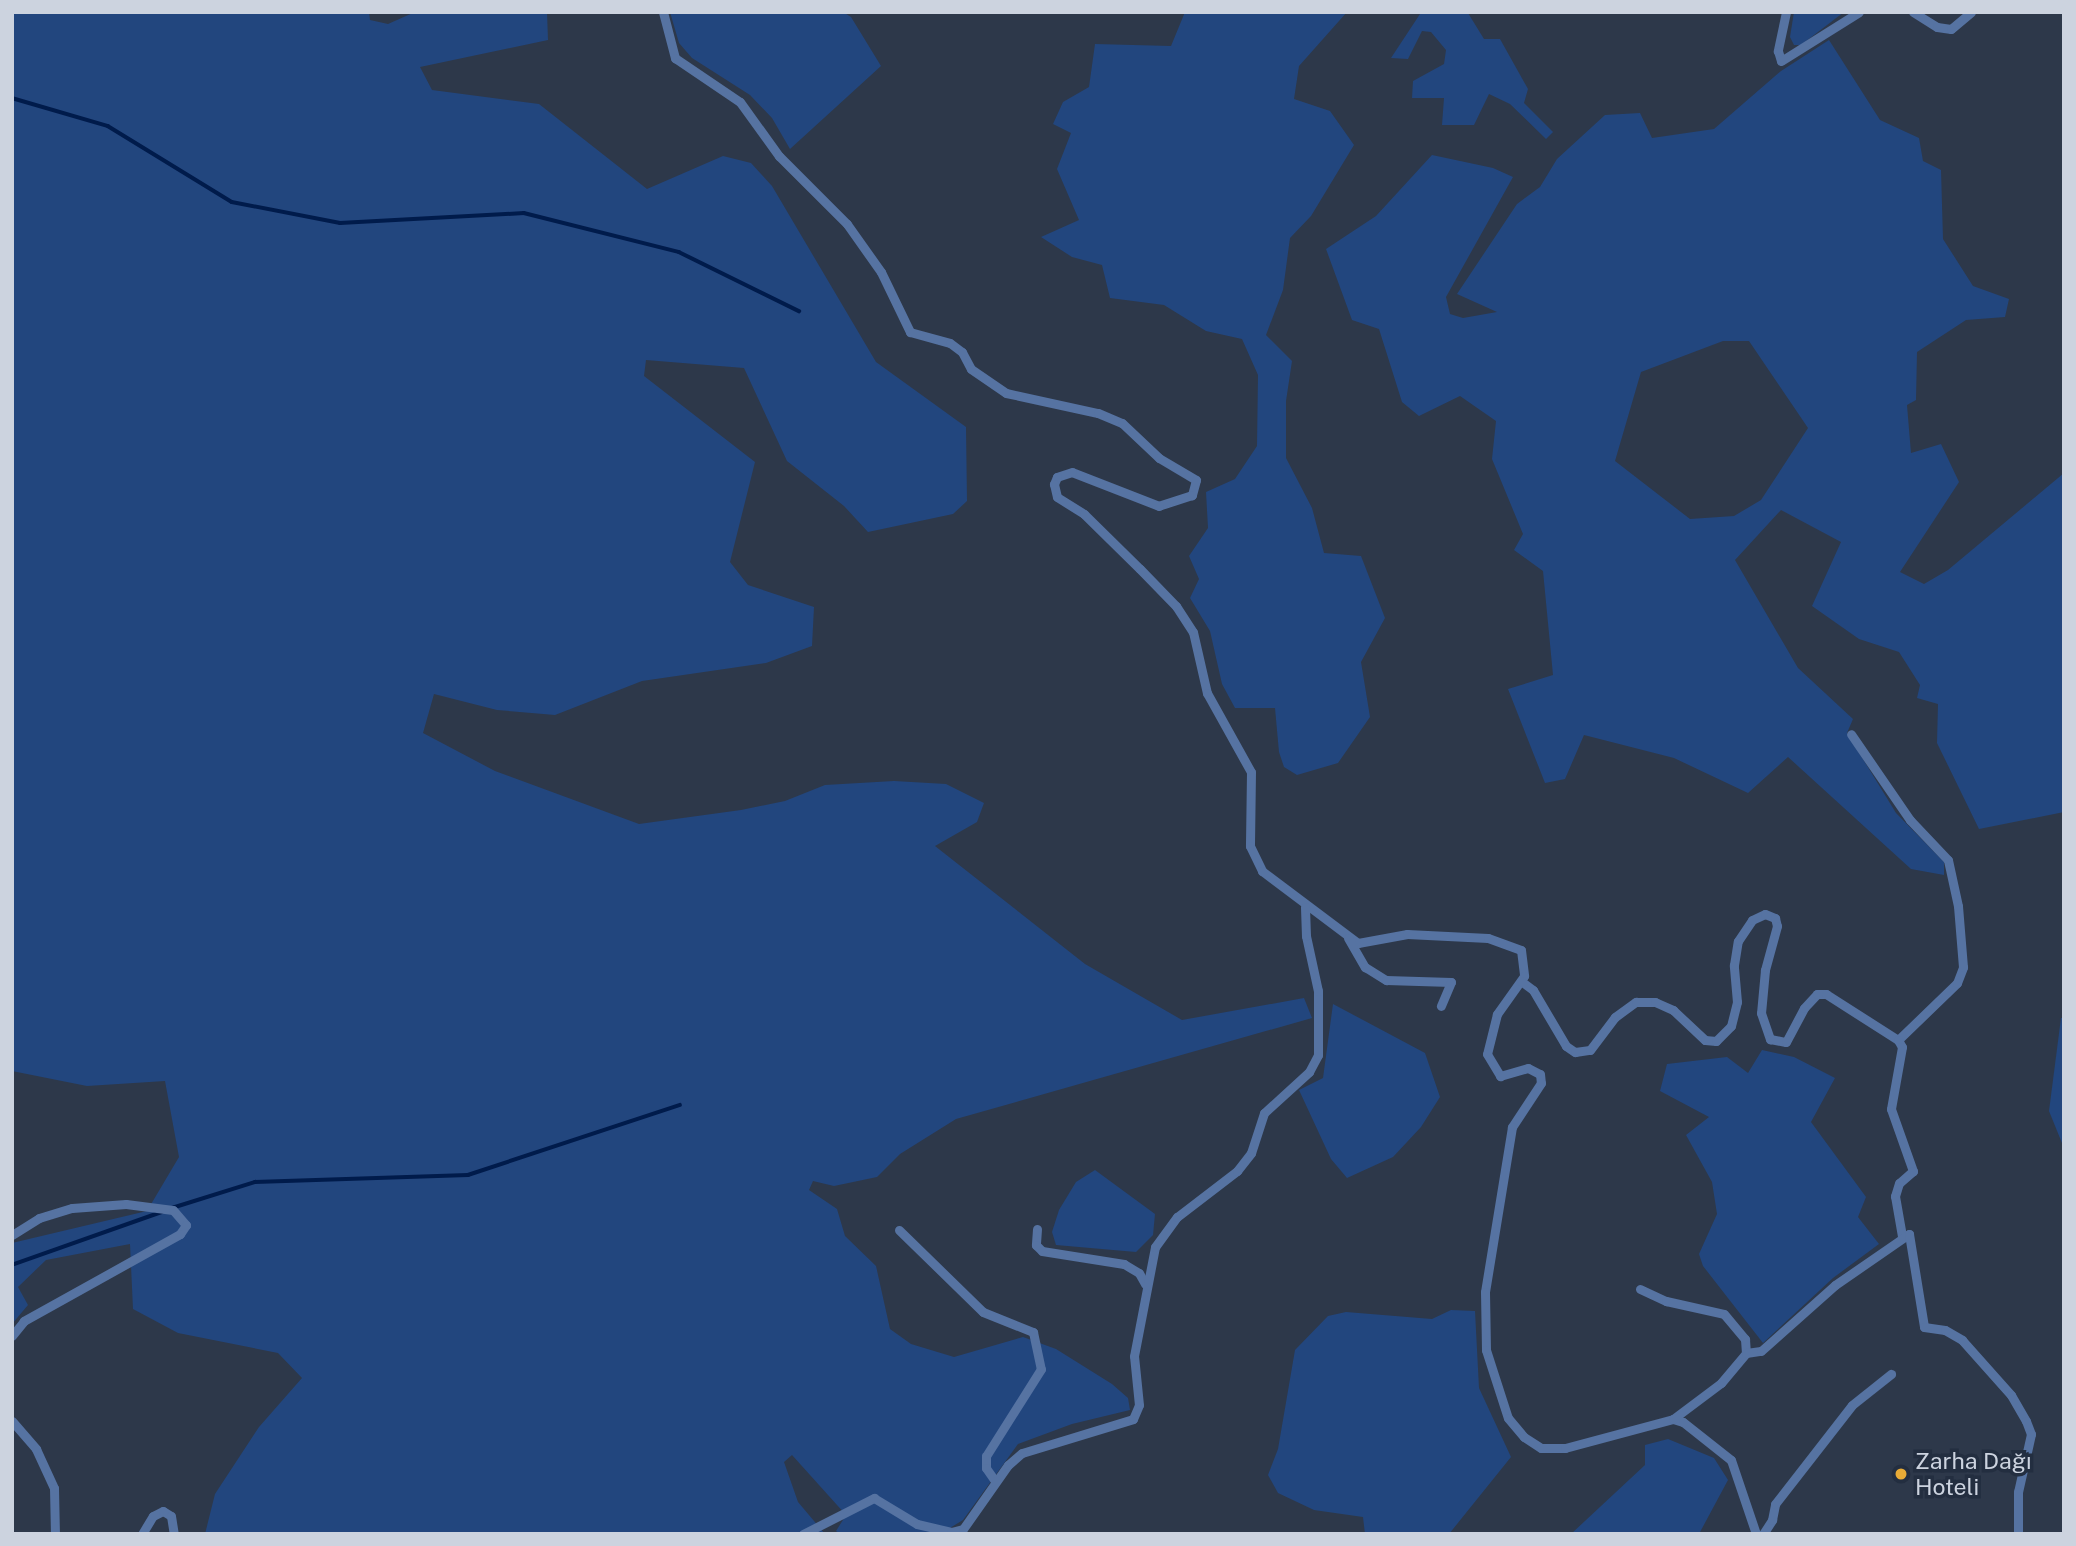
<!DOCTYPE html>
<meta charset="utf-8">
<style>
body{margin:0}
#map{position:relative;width:2076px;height:1546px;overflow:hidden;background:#2d384a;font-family:"Public Sans",sans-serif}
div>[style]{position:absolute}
.green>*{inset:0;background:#22467e}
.stream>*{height:3.5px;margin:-1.75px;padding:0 1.75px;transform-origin:1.75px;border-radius:1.75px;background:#001b4b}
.minor>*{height:9px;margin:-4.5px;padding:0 4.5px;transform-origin:4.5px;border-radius:4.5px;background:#5673a2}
.dots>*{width:19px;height:19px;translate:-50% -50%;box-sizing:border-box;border:4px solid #232e40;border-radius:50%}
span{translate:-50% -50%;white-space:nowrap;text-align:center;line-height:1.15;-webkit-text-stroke:7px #232e40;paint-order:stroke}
.poi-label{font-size:23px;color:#ccd3df}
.left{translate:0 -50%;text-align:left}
.frame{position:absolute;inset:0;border:14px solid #ccd3df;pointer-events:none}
</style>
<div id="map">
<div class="green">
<i style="clip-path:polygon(12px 12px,369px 12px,370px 20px,388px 24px,415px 12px,547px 12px,548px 40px,420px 67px,432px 90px,539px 104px,647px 189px,723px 156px,751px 163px,772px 186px,876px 362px,966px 427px,967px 501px,953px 514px,868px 532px,844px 506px,787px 461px,744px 368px,646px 360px,644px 376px,755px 462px,730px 562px,748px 585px,814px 607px,812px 646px,766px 663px,642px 681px,555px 715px,497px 710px,434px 694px,423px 733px,495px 771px,639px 824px,741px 810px,785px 801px,825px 785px,894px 781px,946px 784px,984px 803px,977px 822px,935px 846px,1085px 964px,1182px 1020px,1304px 998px,1312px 1018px,956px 1119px,900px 1154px,877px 1177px,834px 1186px,813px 1181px,809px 1190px,837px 1209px,845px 1236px,876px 1266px,890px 1329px,911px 1344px,954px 1357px,1023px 1337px,1056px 1349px,1112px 1384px,1128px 1398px,1130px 1410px,1072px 1424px,1018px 1444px,963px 1520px,940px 1534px,840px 1534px,836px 1531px,846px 1515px,792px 1455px,784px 1462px,798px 1502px,825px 1534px,205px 1534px,215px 1494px,259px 1427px,302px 1378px,278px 1353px,178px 1333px,133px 1309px,130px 1244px,46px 1260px,18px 1287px,28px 1305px,12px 1324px,12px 1243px,147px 1211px,179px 1157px,165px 1081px,87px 1086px,12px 1071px)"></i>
<i style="clip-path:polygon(670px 12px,843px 12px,851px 17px,881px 66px,790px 149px,772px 118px,750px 95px,692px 58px,679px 43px)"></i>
<i style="clip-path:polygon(1185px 12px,1347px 12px,1299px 66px,1294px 99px,1330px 111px,1354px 145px,1311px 216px,1290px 238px,1283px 290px,1266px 335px,1292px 361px,1286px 401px,1286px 458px,1312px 508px,1324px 553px,1361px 556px,1385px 618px,1361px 662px,1370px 717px,1338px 763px,1297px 775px,1284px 767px,1279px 752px,1275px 708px,1235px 708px,1222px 684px,1210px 631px,1190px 598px,1199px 579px,1189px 556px,1208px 528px,1206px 492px,1235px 479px,1257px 446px,1258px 375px,1242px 339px,1206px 331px,1164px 305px,1110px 298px,1102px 265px,1072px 257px,1041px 237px,1079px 220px,1057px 169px,1071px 133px,1053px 124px,1063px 102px,1089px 87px,1095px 44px,1171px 46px)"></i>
<i style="clip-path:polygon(1794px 12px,1844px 12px,1801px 45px,1794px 45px,1790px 37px)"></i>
<i style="clip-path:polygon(1468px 13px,1484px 39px,1500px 39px,1528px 89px,1524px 103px,1553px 132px,1546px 139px,1510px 104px,1489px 94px,1474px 125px,1442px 125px,1444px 98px,1412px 98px,1413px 81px,1444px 64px,1446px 50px,1431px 32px,1422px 31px,1408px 59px,1391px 58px,1420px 14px)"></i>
<i style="clip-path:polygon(evenodd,1829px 40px,1880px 120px,1919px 138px,1923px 161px,1941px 170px,1943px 239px,1973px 286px,2009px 299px,2005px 317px,1966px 320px,1917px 352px,1916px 400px,1907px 405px,1911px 453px,1941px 444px,1959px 482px,1900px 572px,1924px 584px,1948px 570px,2064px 473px,2064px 812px,1979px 829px,1937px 743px,1938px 704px,1917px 698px,1920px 685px,1899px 652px,1859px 639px,1812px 606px,1841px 542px,1781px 510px,1735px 560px,1798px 668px,1853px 719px,1847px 733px,1896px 813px,1944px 862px,1944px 875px,1911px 869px,1788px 757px,1748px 793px,1674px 758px,1584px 735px,1565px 779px,1545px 783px,1508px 689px,1553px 675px,1543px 571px,1514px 550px,1523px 534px,1492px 459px,1496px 421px,1460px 396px,1419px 416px,1402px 402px,1379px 329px,1352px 320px,1326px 249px,1376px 216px,1432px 155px,1493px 168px,1513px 177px,1446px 297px,1450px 314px,1463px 318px,1497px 312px,1457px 294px,1517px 204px,1540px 187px,1557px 159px,1605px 115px,1640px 113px,1652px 138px,1714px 129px,1781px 71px,1829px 40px,1723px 341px,1749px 341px,1808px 428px,1761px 500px,1734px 516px,1690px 519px,1615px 461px,1641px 372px,1723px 341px)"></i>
<i style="clip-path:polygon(1333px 1004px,1425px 1053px,1440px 1097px,1421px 1127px,1393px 1157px,1347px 1178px,1331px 1159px,1299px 1090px,1323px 1078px)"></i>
<i style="clip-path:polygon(2061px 1018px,2064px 1018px,2064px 1148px,2049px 1111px)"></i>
<i style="clip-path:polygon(1762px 1050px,1794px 1057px,1835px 1078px,1811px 1122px,1866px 1197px,1858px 1217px,1879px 1244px,1833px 1278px,1763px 1343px,1703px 1266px,1699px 1254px,1717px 1214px,1712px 1182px,1686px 1135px,1709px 1117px,1660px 1091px,1667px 1064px,1727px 1057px,1748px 1073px)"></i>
<i style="clip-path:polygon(1095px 1170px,1155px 1214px,1153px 1235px,1136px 1252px,1056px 1245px,1052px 1232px,1059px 1210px,1076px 1182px)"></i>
<i style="clip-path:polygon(1451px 1310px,1475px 1311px,1479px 1388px,1511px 1457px,1449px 1534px,1365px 1534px,1363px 1517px,1314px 1510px,1278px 1493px,1268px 1475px,1278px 1449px,1295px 1350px,1328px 1316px,1346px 1312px,1432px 1319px)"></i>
<i style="clip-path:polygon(1668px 1439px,1714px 1458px,1728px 1480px,1699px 1534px,1571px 1534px,1645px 1465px,1645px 1445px)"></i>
</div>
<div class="stream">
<i style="left:12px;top:98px;width:100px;rotate:16.3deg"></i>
<i style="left:108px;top:126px;width:145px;rotate:31.5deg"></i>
<i style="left:232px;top:202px;width:110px;rotate:11deg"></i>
<i style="left:340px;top:223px;width:184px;rotate:-3.1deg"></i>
<i style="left:524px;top:213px;width:160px;rotate:14.1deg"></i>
<i style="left:679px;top:252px;width:134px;rotate:26.2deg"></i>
<i style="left:172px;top:1208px;width:87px;rotate:-17.4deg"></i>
<i style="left:255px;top:1182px;width:213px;rotate:-1.9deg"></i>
<i style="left:468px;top:1175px;width:223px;rotate:-18.3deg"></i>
<i style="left:12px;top:1265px;width:159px;rotate:-19.5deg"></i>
</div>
<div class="minor">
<i style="left:663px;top:12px;width:48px;rotate:75.4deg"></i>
<i style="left:675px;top:58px;width:78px;rotate:34.1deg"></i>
<i style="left:740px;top:102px;width:67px;rotate:54.2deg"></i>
<i style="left:779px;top:156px;width:96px;rotate:45deg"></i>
<i style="left:847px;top:224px;width:59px;rotate:54.7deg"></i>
<i style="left:881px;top:272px;width:67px;rotate:64.2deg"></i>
<i style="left:910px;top:332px;width:41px;rotate:15.4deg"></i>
<i style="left:950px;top:343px;width:15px;rotate:37deg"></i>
<i style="left:962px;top:352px;width:19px;rotate:62deg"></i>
<i style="left:971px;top:369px;width:42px;rotate:34.4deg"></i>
<i style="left:1006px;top:393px;width:94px;rotate:12.3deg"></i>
<i style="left:1098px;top:413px;width:26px;rotate:23deg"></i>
<i style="left:1122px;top:423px;width:51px;rotate:43.4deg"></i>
<i style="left:1159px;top:458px;width:43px;rotate:30.7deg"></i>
<i style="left:1196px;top:480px;width:16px;rotate:105deg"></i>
<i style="left:1192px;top:495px;width:35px;rotate:162deg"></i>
<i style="left:1159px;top:506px;width:93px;rotate:-158.7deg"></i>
<i style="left:1072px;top:472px;width:16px;rotate:162deg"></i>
<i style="left:1057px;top:477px;width:8px;rotate:113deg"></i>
<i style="left:1054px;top:484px;width:13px;rotate:77deg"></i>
<i style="left:1057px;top:497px;width:32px;rotate:32deg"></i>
<i style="left:1084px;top:514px;width:78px;rotate:44.5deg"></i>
<i style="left:1140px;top:569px;width:52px;rotate:45.8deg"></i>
<i style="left:1176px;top:606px;width:31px;rotate:57deg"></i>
<i style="left:1193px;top:632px;width:63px;rotate:77.1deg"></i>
<i style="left:1207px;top:693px;width:90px;rotate:60.9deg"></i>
<i style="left:1251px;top:772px;width:74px;rotate:90.8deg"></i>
<i style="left:1250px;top:846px;width:28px;rotate:64deg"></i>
<i style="left:1262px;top:871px;width:120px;rotate:36.9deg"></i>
<i style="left:1358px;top:943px;width:50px;rotate:-10.4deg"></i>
<i style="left:1407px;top:934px;width:81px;rotate:2.8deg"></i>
<i style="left:1488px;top:938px;width:35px;rotate:20deg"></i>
<i style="left:1521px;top:950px;width:26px;rotate:83deg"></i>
<i style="left:1524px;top:976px;width:47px;rotate:125.4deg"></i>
<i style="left:1497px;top:1014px;width:41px;rotate:104deg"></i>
<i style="left:1487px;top:1054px;width:26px;rotate:59deg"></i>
<i style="left:1500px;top:1076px;width:29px;rotate:-16deg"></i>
<i style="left:1528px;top:1068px;width:13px;rotate:27deg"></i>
<i style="left:1540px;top:1074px;width:9px;rotate:84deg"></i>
<i style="left:1541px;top:1083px;width:53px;rotate:123.4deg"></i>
<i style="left:1512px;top:1127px;width:167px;rotate:99.3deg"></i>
<i style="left:1485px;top:1292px;width:58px;rotate:89deg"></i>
<i style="left:1486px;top:1350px;width:71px;rotate:72.1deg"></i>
<i style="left:1508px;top:1418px;width:25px;rotate:50deg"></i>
<i style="left:1524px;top:1437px;width:20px;rotate:33deg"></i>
<i style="left:1541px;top:1448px;width:24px"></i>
<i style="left:1565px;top:1448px;width:112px;rotate:-15deg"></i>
<i style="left:1673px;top:1419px;width:10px;rotate:17deg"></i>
<i style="left:1683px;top:1422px;width:61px;rotate:38.4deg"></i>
<i style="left:1731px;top:1460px;width:78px;rotate:71.3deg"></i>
<i style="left:1786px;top:12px;width:40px;rotate:102deg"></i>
<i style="left:1778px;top:51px;width:10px;rotate:73deg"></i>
<i style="left:1781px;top:61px;width:92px;rotate:-32.1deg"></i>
<i style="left:1913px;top:12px;width:28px;rotate:32deg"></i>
<i style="left:1937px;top:27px;width:14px;rotate:8deg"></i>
<i style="left:1951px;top:29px;width:26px;rotate:-40deg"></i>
<i style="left:1348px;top:938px;width:34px;rotate:60deg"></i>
<i style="left:1365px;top:967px;width:25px;rotate:32deg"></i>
<i style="left:1386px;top:980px;width:65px;rotate:1.8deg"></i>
<i style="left:1451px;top:982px;width:26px;rotate:113deg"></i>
<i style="left:1521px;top:981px;width:15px;rotate:37deg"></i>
<i style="left:1533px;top:990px;width:65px;rotate:59.5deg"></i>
<i style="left:1566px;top:1046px;width:11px;rotate:34deg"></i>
<i style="left:1575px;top:1052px;width:15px;rotate:-8deg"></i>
<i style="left:1590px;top:1050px;width:41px;rotate:-52.9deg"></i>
<i style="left:1615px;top:1017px;width:26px;rotate:-36deg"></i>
<i style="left:1636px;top:1002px;width:19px"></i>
<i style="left:1655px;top:1002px;width:20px;rotate:24deg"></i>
<i style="left:1673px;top:1010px;width:44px;rotate:43.2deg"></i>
<i style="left:1705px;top:1040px;width:11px;rotate:5deg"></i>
<i style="left:1716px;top:1041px;width:21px;rotate:-45deg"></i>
<i style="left:1731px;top:1026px;width:25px;rotate:-76deg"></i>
<i style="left:1737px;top:1002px;width:37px;rotate:-95deg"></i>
<i style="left:1734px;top:965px;width:24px;rotate:-81deg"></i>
<i style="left:1738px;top:941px;width:25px;rotate:-56deg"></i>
<i style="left:1752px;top:920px;width:14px;rotate:-25deg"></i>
<i style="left:1765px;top:914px;width:11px;rotate:22deg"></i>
<i style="left:1775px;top:918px;width:8px;rotate:76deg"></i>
<i style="left:1777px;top:926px;width:46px;rotate:105.3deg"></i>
<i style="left:1765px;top:970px;width:43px;rotate:95.3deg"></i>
<i style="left:1761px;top:1013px;width:28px;rotate:71deg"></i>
<i style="left:1770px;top:1039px;width:16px;rotate:11deg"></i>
<i style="left:1786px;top:1042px;width:38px;rotate:-62deg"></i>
<i style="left:1804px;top:1008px;width:19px;rotate:-47deg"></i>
<i style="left:1817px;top:994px;width:9px"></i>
<i style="left:1826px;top:994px;width:85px;rotate:32.6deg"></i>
<i style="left:1898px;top:1040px;width:82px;rotate:-44deg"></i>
<i style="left:1957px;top:983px;width:17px;rotate:-69deg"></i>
<i style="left:1963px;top:967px;width:61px;rotate:-94.7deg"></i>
<i style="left:1958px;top:906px;width:47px;rotate:-102.3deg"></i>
<i style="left:1948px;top:860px;width:55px;rotate:-133.5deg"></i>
<i style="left:1910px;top:820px;width:104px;rotate:-124.5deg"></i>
<i style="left:1898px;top:1040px;width:8px;rotate:60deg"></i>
<i style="left:1902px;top:1047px;width:63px;rotate:100.1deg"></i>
<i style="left:1891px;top:1109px;width:66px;rotate:70.5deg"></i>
<i style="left:1913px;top:1171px;width:18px;rotate:139deg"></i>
<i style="left:1899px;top:1183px;width:14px;rotate:107deg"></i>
<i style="left:1895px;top:1196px;width:41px;rotate:80.1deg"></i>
<i style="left:1037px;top:1229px;width:16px;rotate:94deg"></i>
<i style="left:1036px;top:1245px;width:8px;rotate:45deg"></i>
<i style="left:1042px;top:1251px;width:83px;rotate:9deg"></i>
<i style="left:1124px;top:1264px;width:17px;rotate:31deg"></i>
<i style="left:1139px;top:1273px;width:13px;rotate:61deg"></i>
<i style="left:899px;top:1230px;width:117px;rotate:44.3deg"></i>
<i style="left:983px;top:1312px;width:54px;rotate:21.8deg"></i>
<i style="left:1033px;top:1332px;width:38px;rotate:78deg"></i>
<i style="left:1041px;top:1369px;width:103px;rotate:122.3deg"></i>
<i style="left:986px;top:1456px;width:12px;rotate:90deg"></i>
<i style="left:986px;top:1468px;width:16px;rotate:55deg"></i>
<i style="left:12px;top:1235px;width:32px;rotate:-32deg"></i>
<i style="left:39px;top:1218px;width:34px;rotate:-17deg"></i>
<i style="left:72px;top:1208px;width:54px;rotate:-4.2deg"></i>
<i style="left:126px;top:1204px;width:47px;rotate:7.3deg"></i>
<i style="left:173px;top:1210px;width:20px;rotate:49deg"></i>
<i style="left:186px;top:1225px;width:11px;rotate:124deg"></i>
<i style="left:180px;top:1234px;width:179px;rotate:150.9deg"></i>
<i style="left:24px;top:1321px;width:19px;rotate:129deg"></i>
<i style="left:1640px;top:1289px;width:29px;rotate:25deg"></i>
<i style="left:1666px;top:1301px;width:59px;rotate:12.6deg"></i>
<i style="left:1724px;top:1314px;width:33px;rotate:50deg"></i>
<i style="left:1745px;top:1339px;width:14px;rotate:86deg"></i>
<i style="left:1673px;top:1419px;width:60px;rotate:-36.9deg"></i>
<i style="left:1721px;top:1383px;width:39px;rotate:-50deg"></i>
<i style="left:1746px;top:1353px;width:15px;rotate:-8deg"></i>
<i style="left:1761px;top:1351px;width:99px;rotate:-41.7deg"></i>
<i style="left:1835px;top:1285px;width:90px;rotate:-34.6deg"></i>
<i style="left:1909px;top:1234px;width:94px;rotate:80.8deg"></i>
<i style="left:1924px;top:1327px;width:21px;rotate:8deg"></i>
<i style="left:1945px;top:1330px;width:20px;rotate:30deg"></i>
<i style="left:1962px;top:1340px;width:74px;rotate:48.3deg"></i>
<i style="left:2011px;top:1395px;width:30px;rotate:60deg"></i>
<i style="left:2026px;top:1421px;width:14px;rotate:69deg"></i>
<i style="left:2031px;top:1434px;width:59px;rotate:102.6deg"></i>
<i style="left:2018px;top:1492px;width:42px;rotate:90deg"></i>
<i style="left:12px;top:1421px;width:37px;rotate:49deg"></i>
<i style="left:36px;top:1449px;width:43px;rotate:65.2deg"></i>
<i style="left:54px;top:1488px;width:46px;rotate:88.8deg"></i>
<i style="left:142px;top:1534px;width:21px;rotate:-59deg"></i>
<i style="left:153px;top:1516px;width:11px;rotate:-27deg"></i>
<i style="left:163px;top:1511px;width:9px;rotate:32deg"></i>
<i style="left:171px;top:1516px;width:18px;rotate:81deg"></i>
<i style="left:803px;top:1534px;width:80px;rotate:-26.9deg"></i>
<i style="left:874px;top:1498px;width:50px;rotate:31.2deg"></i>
<i style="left:917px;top:1524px;width:35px;rotate:13deg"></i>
<i style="left:951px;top:1532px;width:12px;rotate:-14deg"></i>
<i style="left:963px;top:1529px;width:78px;rotate:-54.9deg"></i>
<i style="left:1008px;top:1465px;width:18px;rotate:-41deg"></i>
<i style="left:1022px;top:1453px;width:116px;rotate:-17deg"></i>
<i style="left:1133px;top:1419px;width:15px;rotate:-67deg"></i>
<i style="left:1139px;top:1405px;width:49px;rotate:-95.8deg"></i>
<i style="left:1134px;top:1356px;width:111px;rotate:-79.1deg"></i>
<i style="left:1155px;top:1247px;width:37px;rotate:-54deg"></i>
<i style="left:1177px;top:1217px;width:76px;rotate:-37.5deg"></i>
<i style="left:1237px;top:1171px;width:23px;rotate:-52deg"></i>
<i style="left:1251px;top:1153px;width:42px;rotate:-72deg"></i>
<i style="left:1264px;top:1113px;width:61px;rotate:-42.3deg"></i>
<i style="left:1309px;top:1072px;width:19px;rotate:-62deg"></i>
<i style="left:1318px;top:1055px;width:64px;rotate:-90deg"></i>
<i style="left:1318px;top:991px;width:56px;rotate:-102.3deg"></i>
<i style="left:1306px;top:936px;width:29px;rotate:-92deg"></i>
<i style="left:1763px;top:1534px;width:17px;rotate:-57deg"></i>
<i style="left:1772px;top:1520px;width:16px;rotate:-79deg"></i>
<i style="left:1775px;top:1504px;width:125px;rotate:-52.1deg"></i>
<i style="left:1852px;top:1405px;width:50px;rotate:-38.5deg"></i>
</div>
<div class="dots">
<i style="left:1901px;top:1474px;background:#e8ab37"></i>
</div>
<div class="poi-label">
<span class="left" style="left:1915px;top:1474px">Zarha Dağı<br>Hoteli</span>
</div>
<div class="frame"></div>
</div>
